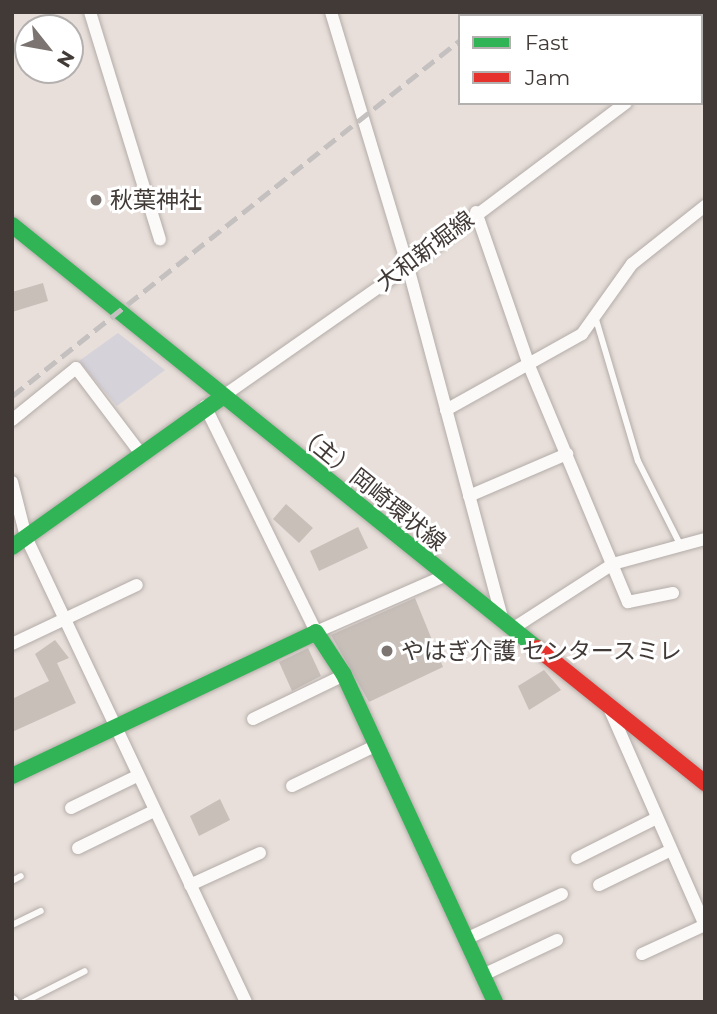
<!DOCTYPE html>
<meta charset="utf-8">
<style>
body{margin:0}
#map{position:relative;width:717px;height:1014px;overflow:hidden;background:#e8dfda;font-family:Montserrat,"Noto Sans JP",sans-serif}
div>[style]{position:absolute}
.green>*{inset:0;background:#d5d2da}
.building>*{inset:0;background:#c8bfb9}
.roads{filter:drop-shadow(0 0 2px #b3aca8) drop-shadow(0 0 2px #b3aca8)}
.lane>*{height:6px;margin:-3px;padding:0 3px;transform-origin:3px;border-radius:3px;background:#fcfaf9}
.street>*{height:12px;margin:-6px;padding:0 6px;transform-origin:6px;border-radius:6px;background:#fcfaf9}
.fast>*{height:16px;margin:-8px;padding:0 8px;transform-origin:8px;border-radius:8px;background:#30b455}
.jam>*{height:16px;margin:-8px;padding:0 8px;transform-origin:8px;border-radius:8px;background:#e5322d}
.rail>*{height:4.5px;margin-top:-2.25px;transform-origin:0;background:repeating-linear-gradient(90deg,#c3c0bf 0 14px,transparent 0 21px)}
.dots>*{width:19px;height:19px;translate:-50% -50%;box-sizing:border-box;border:4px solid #fff;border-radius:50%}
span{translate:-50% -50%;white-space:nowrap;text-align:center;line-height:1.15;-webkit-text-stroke:6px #fff;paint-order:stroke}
.poi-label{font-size:23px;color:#413a37}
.left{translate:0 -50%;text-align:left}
.street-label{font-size:23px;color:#413a37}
.frame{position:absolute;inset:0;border:14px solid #413a37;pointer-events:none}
.legend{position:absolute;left:458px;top:14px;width:245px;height:91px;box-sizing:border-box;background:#fff;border:2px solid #b3b0af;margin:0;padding:9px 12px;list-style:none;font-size:21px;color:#413a37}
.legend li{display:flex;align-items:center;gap:14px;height:35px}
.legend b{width:35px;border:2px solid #b3b0af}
.north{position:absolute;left:14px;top:14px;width:70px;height:70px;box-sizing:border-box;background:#fff;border:2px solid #b3b0af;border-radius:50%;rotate:121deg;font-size:19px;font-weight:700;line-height:28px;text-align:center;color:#413a37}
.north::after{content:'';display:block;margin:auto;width:24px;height:32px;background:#7b7470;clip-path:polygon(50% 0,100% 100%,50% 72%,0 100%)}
</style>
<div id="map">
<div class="green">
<i style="clip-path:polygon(118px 333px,165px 370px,117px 406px,79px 361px)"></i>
</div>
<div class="building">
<i style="clip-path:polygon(43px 283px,48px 301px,12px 312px,12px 292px)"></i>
<i style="clip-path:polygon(286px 504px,313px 528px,299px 543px,273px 519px)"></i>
<i style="clip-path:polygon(358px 527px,368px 548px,319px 571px,310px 551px)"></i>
<i style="clip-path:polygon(415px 598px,443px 667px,369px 702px,331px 635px)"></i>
<i style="clip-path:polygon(55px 640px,69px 658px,57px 663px,76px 703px,12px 732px,12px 699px,49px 681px,35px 654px)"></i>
<i style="clip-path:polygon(308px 648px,321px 676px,292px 691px,279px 662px)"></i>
<i style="clip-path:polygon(544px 670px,561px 690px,529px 710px,518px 686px)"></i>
<i style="clip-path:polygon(220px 799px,230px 820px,199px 836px,190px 816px)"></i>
</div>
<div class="roads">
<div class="lane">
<i style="left:595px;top:316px;width:151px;rotate:73.5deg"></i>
<i style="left:638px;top:461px;width:95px;rotate:63.2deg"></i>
<i style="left:12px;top:881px;width:10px;rotate:-29deg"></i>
<i style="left:12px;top:925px;width:32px;rotate:-26deg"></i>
<i style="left:24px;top:1002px;width:68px;rotate:-26.9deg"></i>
</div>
<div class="street">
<i style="left:90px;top:12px;width:238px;rotate:72.9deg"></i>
<i style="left:331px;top:12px;width:266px;rotate:73.2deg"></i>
<i style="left:408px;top:267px;width:363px;rotate:75deg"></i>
<i style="left:644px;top:12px;width:4px;rotate:63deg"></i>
<i style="left:701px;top:49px;width:4px;rotate:-27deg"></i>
<i style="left:476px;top:212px;width:165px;rotate:70.9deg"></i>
<i style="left:530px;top:368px;width:254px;rotate:67.3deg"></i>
<i style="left:628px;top:602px;width:46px;rotate:-11.3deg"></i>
<i style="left:222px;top:397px;width:227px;rotate:-35deg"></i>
<i style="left:408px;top:267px;width:273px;rotate:-37deg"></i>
<i style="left:205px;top:406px;width:252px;rotate:63.8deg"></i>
<i style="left:316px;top:632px;width:140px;rotate:-23.6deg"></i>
<i style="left:446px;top:410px;width:156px;rotate:-29.2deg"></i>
<i style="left:582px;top:334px;width:86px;rotate:-54.5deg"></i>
<i style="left:632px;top:264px;width:93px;rotate:-38.5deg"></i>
<i style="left:12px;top:420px;width:82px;rotate:-39.1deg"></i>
<i style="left:76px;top:368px;width:108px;rotate:52.9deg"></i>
<i style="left:12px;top:482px;width:57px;rotate:75.7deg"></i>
<i style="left:26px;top:537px;width:514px;rotate:64.68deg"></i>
<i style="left:469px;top:496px;width:107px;rotate:-23.2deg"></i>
<i style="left:512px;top:629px;width:120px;rotate:-32.8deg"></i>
<i style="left:613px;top:564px;width:95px;rotate:-15.2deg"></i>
<i style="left:12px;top:644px;width:138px;rotate:-25.3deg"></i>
<i style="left:610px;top:710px;width:235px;rotate:66.2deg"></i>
<i style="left:253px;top:719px;width:101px;rotate:-25.8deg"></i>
<i style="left:292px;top:786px;width:94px;rotate:-25.8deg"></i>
<i style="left:71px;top:808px;width:73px;rotate:-25.9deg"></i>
<i style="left:78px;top:848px;width:85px;rotate:-26deg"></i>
<i style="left:577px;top:858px;width:89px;rotate:-26.6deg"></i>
<i style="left:190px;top:885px;width:77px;rotate:-24.6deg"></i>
<i style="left:599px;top:885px;width:80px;rotate:-25.9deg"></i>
<i style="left:466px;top:939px;width:106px;rotate:-25.1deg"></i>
<i style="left:642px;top:954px;width:69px;rotate:-24.7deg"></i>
<i style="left:483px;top:975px;width:82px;rotate:-25.3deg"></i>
<i style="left:12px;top:1001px;width:1px;rotate:45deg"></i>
</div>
<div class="fast">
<i style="left:12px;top:225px;width:674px;rotate:38.86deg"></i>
<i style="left:12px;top:547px;width:258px;rotate:-35.5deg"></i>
<i style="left:12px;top:776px;width:336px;rotate:-25.3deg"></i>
<i style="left:316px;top:632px;width:51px;rotate:56.9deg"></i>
<i style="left:344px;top:675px;width:360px;rotate:65.2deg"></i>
</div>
<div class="jam">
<i style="left:537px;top:648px;width:216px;rotate:38.8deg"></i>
</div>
</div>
<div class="rail">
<i style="left:490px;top:16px;width:6px;rotate:-39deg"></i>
<i style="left:12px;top:396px;width:572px;rotate:-38.47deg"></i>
</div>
<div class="dots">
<i style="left:96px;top:200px;background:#7b7470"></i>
<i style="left:387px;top:651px;background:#7b7470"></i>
</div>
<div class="poi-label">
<span class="left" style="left:110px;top:200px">秋葉神社</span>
<span class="left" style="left:401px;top:651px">やはぎ介護 センタースミレ</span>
</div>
<div class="street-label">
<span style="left:425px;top:251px;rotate:-37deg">大和新堀線</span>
<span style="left:371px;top:488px;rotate:39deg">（主）岡崎環状線</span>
</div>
<div class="frame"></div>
<ul class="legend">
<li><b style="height:9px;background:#30b455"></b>Fast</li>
<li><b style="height:9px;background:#e5322d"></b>Jam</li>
</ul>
<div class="north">N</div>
</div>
